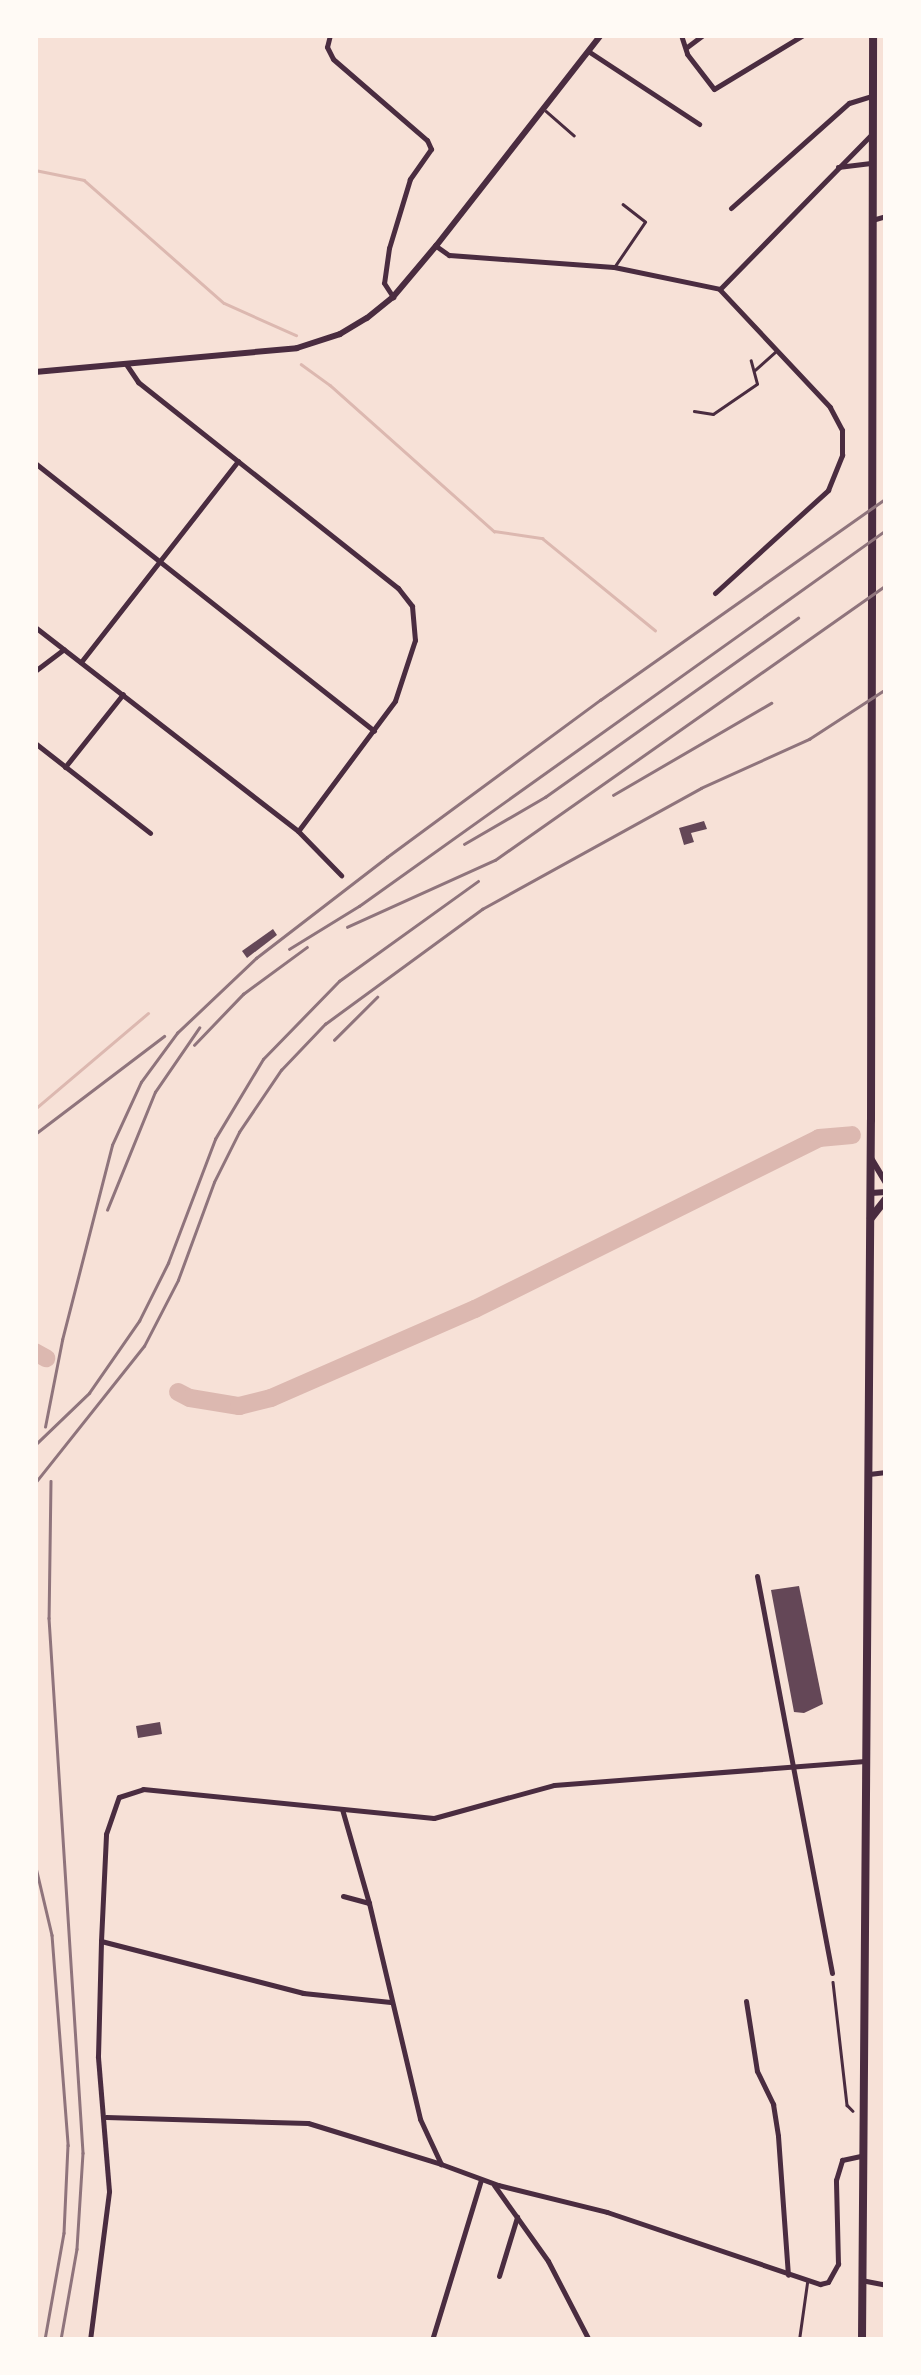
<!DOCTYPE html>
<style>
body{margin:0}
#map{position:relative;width:921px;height:2375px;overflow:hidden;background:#f7e1d7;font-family:Rubik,sans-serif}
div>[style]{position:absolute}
.stream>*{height:2.5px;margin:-1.25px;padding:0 1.25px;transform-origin:1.25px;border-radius:1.25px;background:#dcb8b0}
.river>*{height:18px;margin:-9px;padding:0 9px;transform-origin:9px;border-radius:9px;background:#dcb8b0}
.building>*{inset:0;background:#644757}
.path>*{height:2.5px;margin:-1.25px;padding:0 1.25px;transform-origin:1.25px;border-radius:1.25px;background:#4a2c40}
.service>*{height:2.5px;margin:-1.25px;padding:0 1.25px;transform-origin:1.25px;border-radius:1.25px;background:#4a2c40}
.minor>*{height:5px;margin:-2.5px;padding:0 2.5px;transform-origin:2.5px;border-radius:2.5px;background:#4a2c40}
.tertiary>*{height:6px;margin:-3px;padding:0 3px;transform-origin:3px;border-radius:3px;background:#4a2c40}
.primary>*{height:8px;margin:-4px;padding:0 4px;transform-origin:4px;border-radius:4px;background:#4a2c40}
.rail>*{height:2.5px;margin:-1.25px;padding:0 1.25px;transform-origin:1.25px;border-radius:1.25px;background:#8f747c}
span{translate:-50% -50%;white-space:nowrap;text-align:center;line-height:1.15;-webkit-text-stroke:8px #fffaf5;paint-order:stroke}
.frame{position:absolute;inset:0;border:38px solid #fffaf5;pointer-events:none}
</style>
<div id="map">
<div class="stream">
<i style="left:35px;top:170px;width:50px;rotate:11.5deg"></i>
<i style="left:84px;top:180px;width:186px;rotate:41.3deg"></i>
<i style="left:224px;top:303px;width:79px;rotate:24deg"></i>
<i style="left:301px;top:364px;width:36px;rotate:36deg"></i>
<i style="left:330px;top:385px;width:220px;rotate:41.7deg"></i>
<i style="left:494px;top:531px;width:49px;rotate:8.3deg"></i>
<i style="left:542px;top:538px;width:146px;rotate:39.2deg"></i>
<i style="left:35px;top:1109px;width:148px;rotate:-40.3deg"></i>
</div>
<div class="river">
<i style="left:35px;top:1352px;width:13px;rotate:29deg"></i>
<i style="left:178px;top:1392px;width:13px;rotate:27deg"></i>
<i style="left:190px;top:1398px;width:50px;rotate:9.3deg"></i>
<i style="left:239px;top:1406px;width:33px;rotate:-14deg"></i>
<i style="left:271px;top:1398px;width:223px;rotate:-23.6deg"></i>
<i style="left:475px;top:1309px;width:384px;rotate:-26.4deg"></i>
<i style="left:819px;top:1138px;width:33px;rotate:-5deg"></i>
</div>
<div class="building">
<i style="clip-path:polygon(704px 821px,707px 829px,691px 833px,694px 842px,684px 845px,679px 828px)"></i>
<i style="clip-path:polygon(273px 929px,277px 935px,247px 958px,242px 951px)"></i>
<i style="clip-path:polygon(799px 1586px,823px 1704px,804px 1713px,794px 1712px,771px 1590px)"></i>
<i style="clip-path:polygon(160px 1722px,162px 1734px,138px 1738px,136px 1726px)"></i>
</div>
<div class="path">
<i style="left:833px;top:1982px;width:124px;rotate:83.5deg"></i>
<i style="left:847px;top:2105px;width:8px;rotate:45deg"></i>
</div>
<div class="service">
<i style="left:546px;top:111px;width:37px;rotate:41deg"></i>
<i style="left:615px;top:266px;width:53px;rotate:-55.7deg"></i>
<i style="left:645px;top:222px;width:28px;rotate:-142deg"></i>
<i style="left:755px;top:370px;width:27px;rotate:-42deg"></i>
<i style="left:694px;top:411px;width:19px;rotate:9deg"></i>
<i style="left:713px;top:414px;width:53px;rotate:-34.3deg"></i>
<i style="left:757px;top:384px;width:24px;rotate:-105deg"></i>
<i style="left:799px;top:2340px;width:58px;rotate:-82deg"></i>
</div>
<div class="minor">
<i style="left:330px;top:35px;width:12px;rotate:104deg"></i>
<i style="left:327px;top:47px;width:13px;rotate:63deg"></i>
<i style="left:333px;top:59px;width:124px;rotate:40.8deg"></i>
<i style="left:427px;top:140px;width:10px;rotate:66deg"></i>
<i style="left:431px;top:149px;width:37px;rotate:125deg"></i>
<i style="left:410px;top:179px;width:72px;rotate:106.9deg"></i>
<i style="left:389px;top:248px;width:35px;rotate:98deg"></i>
<i style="left:384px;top:283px;width:17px;rotate:57deg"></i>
<i style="left:681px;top:35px;width:20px;rotate:72deg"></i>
<i style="left:687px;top:54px;width:44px;rotate:52.4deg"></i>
<i style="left:714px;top:89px;width:104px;rotate:-31.2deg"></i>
<i style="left:687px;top:47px;width:20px;rotate:-37deg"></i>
<i style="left:588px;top:51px;width:133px;rotate:33.3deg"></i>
<i style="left:838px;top:167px;width:33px;rotate:-7deg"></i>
<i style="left:731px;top:208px;width:158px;rotate:-41.7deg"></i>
<i style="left:849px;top:103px;width:24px;rotate:-17deg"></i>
<i style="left:872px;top:220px;width:15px;rotate:-16deg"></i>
<i style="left:436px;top:246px;width:16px;rotate:35deg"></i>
<i style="left:449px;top:255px;width:165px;rotate:4.2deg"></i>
<i style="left:614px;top:267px;width:108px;rotate:11.7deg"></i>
<i style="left:720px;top:289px;width:217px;rotate:-45.6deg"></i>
<i style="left:126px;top:364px;width:22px;rotate:56deg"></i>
<i style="left:138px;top:382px;width:332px;rotate:38.4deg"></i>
<i style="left:398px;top:588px;width:23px;rotate:52deg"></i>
<i style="left:412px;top:606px;width:34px;rotate:85deg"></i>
<i style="left:415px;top:640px;width:64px;rotate:108.2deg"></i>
<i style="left:395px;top:701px;width:162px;rotate:126.7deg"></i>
<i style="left:35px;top:463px;width:432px;rotate:38.3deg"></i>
<i style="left:715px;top:593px;width:153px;rotate:-42.3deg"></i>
<i style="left:828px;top:490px;width:38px;rotate:-68deg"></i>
<i style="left:842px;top:455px;width:25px;rotate:-90deg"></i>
<i style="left:842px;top:430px;width:26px;rotate:-118deg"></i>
<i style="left:830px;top:407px;width:161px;rotate:-133.2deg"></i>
<i style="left:35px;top:627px;width:333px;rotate:37.8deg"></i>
<i style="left:298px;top:831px;width:62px;rotate:45.7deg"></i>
<i style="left:81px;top:662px;width:255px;rotate:-52deg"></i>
<i style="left:35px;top:671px;width:36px;rotate:-37deg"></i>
<i style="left:35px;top:743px;width:146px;rotate:38deg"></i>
<i style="left:65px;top:767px;width:93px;rotate:-51.5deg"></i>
<i style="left:869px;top:1474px;width:17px;rotate:-7deg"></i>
<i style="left:757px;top:1576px;width:404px;rotate:79.3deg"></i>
<i style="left:342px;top:1809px;width:98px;rotate:74deg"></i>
<i style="left:369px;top:1903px;width:222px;rotate:76.7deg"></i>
<i style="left:420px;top:2119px;width:50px;rotate:65deg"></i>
<i style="left:441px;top:2164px;width:61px;rotate:20.2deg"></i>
<i style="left:498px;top:2185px;width:112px;rotate:13.9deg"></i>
<i style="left:607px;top:2212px;width:225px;rotate:18.7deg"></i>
<i style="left:820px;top:2284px;width:8px;rotate:-14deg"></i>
<i style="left:828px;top:2282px;width:21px;rotate:-61deg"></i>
<i style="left:838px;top:2264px;width:84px;rotate:-91.4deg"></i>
<i style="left:836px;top:2180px;width:21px;rotate:-73deg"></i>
<i style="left:842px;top:2160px;width:19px;rotate:-12deg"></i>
<i style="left:343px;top:1896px;width:27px;rotate:15deg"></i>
<i style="left:101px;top:1941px;width:209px;rotate:14.4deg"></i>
<i style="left:303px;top:1993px;width:88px;rotate:5.8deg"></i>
<i style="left:746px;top:2001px;width:71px;rotate:81.1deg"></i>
<i style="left:757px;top:2071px;width:37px;rotate:64deg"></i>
<i style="left:773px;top:2104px;width:32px;rotate:81deg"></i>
<i style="left:778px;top:2136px;width:139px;rotate:85.9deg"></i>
<i style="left:106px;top:2117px;width:202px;rotate:1.7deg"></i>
<i style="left:308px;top:2123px;width:139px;rotate:17.1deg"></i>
<i style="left:494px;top:2185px;width:93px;rotate:54.6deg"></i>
<i style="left:548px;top:2261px;width:89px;rotate:62.6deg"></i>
<i style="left:499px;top:2276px;width:62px;rotate:-73deg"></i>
<i style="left:861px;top:2280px;width:25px;rotate:11deg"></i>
<i style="left:90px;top:2340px;width:150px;rotate:-82.7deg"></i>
<i style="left:109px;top:2191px;width:135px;rotate:-94.7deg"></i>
<i style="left:98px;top:2056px;width:115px;rotate:-88.5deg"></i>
<i style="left:101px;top:1941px;width:107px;rotate:-87.3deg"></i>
<i style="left:106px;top:1834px;width:39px;rotate:-71deg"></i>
<i style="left:119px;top:1797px;width:25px;rotate:-18deg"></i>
<i style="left:143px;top:1789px;width:292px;rotate:5.7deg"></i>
<i style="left:434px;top:1818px;width:124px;rotate:-15.4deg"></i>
<i style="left:554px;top:1785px;width:312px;rotate:-4.4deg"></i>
<i style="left:432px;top:2340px;width:167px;rotate:-73deg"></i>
</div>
<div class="tertiary">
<i style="left:35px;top:372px;width:263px;rotate:-5.2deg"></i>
<i style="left:297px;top:348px;width:45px;rotate:-18deg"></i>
<i style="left:340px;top:334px;width:31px;rotate:-31deg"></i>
<i style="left:367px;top:318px;width:33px;rotate:-39deg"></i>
<i style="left:393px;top:297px;width:67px;rotate:-49.9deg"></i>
<i style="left:436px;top:246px;width:268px;rotate:-52deg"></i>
<i style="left:871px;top:1158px;width:29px;rotate:59deg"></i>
<i style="left:871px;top:1193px;width:15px;rotate:-4deg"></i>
</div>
<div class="primary">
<i style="left:871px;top:1218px;width:24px;rotate:-52deg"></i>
<i style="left:862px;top:2340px;width:1220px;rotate:-89.58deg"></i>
<i style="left:871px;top:1120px;width:1085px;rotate:-89.89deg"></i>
</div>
<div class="rail">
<i style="left:613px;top:795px;width:183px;rotate:-30.2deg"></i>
<i style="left:464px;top:844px;width:94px;rotate:-30.1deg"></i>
<i style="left:545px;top:797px;width:310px;rotate:-35.3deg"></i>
<i style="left:347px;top:927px;width:162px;rotate:-24.4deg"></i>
<i style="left:495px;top:860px;width:478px;rotate:-35.1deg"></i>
<i style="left:289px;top:949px;width:82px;rotate:-31.6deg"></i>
<i style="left:359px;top:906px;width:647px;rotate:-35.51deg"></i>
<i style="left:334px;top:1040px;width:61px;rotate:-45deg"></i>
<i style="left:194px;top:1045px;width:71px;rotate:-46.1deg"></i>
<i style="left:243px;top:994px;width:79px;rotate:-36.3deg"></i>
<i style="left:35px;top:1134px;width:162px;rotate:-37.2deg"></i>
<i style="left:107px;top:1210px;width:127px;rotate:-67.9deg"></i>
<i style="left:155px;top:1092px;width:78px;rotate:-55.5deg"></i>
<i style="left:45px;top:1427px;width:89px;rotate:-78.9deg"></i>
<i style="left:62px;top:1340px;width:201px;rotate:-75.6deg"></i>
<i style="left:112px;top:1145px;width:69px;rotate:-65.3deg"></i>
<i style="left:141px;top:1082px;width:61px;rotate:-53.7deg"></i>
<i style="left:177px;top:1033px;width:109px;rotate:-43.5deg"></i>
<i style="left:256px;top:958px;width:165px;rotate:-37.6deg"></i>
<i style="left:387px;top:857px;width:265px;rotate:-36.4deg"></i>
<i style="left:600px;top:700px;width:350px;rotate:-35.2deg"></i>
<i style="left:35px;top:1445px;width:75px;rotate:-43.9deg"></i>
<i style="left:89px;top:1393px;width:88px;rotate:-55.2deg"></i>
<i style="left:139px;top:1321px;width:65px;rotate:-63.4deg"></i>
<i style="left:168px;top:1263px;width:133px;rotate:-69.2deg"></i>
<i style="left:215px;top:1139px;width:93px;rotate:-59deg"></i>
<i style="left:263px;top:1059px;width:109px;rotate:-45.7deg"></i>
<i style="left:339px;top:981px;width:171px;rotate:-35.7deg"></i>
<i style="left:51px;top:1481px;width:137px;rotate:90.8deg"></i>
<i style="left:49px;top:1618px;width:536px;rotate:86.36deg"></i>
<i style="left:83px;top:2153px;width:96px;rotate:93.6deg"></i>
<i style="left:77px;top:2249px;width:92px;rotate:100deg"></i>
<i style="left:35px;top:1483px;width:175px;rotate:-51.5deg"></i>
<i style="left:144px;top:1346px;width:74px;rotate:-62.7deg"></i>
<i style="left:178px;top:1280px;width:104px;rotate:-69.8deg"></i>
<i style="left:214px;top:1182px;width:56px;rotate:-63.4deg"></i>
<i style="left:239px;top:1132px;width:75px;rotate:-55.9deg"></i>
<i style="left:281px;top:1070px;width:64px;rotate:-46.3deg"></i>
<i style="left:325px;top:1024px;width:195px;rotate:-36.2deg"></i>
<i style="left:482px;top:909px;width:250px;rotate:-28.9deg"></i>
<i style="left:701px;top:788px;width:119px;rotate:-24.4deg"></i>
<i style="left:809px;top:739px;width:92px;rotate:-33deg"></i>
<i style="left:35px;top:1863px;width:74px;rotate:76.7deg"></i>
<i style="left:52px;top:1935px;width:211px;rotate:85.6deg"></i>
<i style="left:68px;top:2145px;width:88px;rotate:92.6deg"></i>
<i style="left:64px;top:2233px;width:109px;rotate:100.1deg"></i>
</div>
<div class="frame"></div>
</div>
